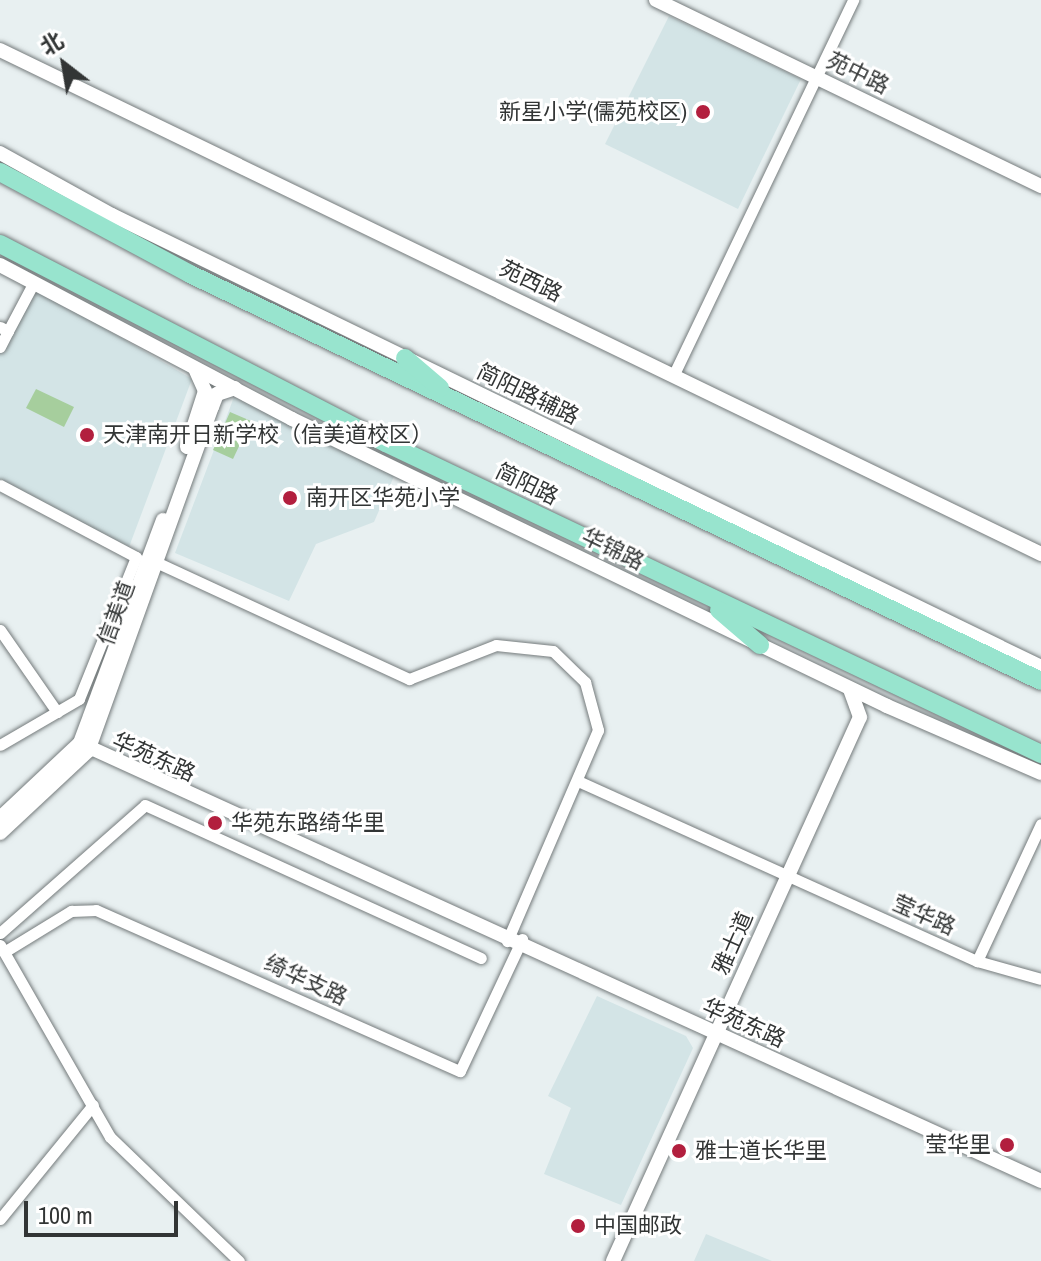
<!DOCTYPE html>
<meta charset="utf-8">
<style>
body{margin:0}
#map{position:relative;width:1041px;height:1261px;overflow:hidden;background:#e8f0f1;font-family:"Archivo Narrow","Noto Sans SC",sans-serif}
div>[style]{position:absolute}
.built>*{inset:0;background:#d3e4e6}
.green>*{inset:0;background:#a6ce9d}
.roads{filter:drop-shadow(0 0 2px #757b7c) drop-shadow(0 0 2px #757b7c)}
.minor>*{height:11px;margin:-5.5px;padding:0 5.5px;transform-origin:5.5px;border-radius:5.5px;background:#fff}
.tertiary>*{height:14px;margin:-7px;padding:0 7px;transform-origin:7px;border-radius:7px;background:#fff}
.trunk>*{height:18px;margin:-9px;padding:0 9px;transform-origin:9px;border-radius:9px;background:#98e4ce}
.dots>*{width:22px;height:22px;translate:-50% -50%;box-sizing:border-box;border:4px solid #fff;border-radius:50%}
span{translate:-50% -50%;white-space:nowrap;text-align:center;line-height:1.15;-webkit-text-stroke:6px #fff;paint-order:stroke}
.street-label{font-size:22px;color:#323535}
.poi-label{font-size:22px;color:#323535}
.right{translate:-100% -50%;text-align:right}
.left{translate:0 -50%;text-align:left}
.north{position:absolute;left:24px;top:24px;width:80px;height:80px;-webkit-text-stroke:6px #fff;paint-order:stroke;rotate:329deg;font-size:22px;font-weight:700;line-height:32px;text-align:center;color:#323535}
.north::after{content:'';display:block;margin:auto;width:28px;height:36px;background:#323535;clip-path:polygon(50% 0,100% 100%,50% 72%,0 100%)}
.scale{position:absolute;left:24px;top:1201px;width:154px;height:36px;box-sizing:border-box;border:4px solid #323535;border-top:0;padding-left:10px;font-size:24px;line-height:28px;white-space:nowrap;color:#323535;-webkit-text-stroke:6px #fff;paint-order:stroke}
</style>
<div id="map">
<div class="built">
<i style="clip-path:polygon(669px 16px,801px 79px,738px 209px,605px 144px)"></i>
<i style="clip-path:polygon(32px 286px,192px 379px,129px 547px,0 483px,0 346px)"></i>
<i style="clip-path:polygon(234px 397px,395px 474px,374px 522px,316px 544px,289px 601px,175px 553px)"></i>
<i style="clip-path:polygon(597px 996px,686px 1036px,693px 1048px,621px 1205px,544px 1174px,571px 1108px,548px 1096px)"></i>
<i style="clip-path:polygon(706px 1234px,772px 1261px,694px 1261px)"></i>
</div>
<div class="green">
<i style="clip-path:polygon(36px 389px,74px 407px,64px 427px,26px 408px)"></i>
<i style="clip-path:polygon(230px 412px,251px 421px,233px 459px,213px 450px)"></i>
</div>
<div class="roads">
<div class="minor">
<i style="left:0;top:327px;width:9px;rotate:27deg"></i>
<i style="left:8px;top:331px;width:18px;rotate:117deg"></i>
<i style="left:8px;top:331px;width:55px;rotate:-62deg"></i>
<i style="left:674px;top:374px;width:415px;rotate:-64.4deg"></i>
<i style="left:0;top:485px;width:154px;rotate:27.9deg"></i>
<i style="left:136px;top:557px;width:153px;rotate:111.9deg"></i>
<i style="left:79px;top:699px;width:91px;rotate:149.8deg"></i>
<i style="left:158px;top:563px;width:277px;rotate:24.8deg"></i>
<i style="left:409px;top:679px;width:93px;rotate:-21.3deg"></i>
<i style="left:496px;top:645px;width:57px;rotate:6deg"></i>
<i style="left:553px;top:651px;width:45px;rotate:44.1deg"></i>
<i style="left:585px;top:682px;width:50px;rotate:74.8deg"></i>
<i style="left:598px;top:730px;width:230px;rotate:113.3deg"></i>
<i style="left:0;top:630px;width:100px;rotate:55.2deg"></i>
<i style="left:578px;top:781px;width:438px;rotate:24.3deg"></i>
<i style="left:977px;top:961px;width:66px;rotate:15.7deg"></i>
<i style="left:0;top:933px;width:193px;rotate:-41.4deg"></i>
<i style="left:145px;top:805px;width:369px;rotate:24.5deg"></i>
<i style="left:0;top:945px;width:221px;rotate:60.2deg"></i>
<i style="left:110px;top:1137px;width:179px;rotate:43.9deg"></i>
<i style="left:4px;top:952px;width:79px;rotate:-31.5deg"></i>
<i style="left:71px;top:911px;width:25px;rotate:-2deg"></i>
<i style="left:96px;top:910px;width:398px;rotate:23.9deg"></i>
<i style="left:460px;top:1071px;width:146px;rotate:-64.8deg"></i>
<i style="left:977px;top:961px;width:151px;rotate:-65deg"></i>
<i style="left:0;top:1219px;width:147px;rotate:-50.8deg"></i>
</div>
<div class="tertiary">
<i style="left:656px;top:0;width:428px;rotate:25.8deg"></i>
<i style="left:0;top:50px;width:1157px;rotate:25.83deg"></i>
<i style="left:0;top:153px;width:128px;rotate:29deg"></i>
<i style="left:112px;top:215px;width:1033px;rotate:25.94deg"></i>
<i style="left:0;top:265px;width:330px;rotate:27.8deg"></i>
<i style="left:292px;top:419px;width:661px;rotate:25.75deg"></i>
<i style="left:887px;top:706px;width:168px;rotate:23.5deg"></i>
<i style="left:187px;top:447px;width:59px;rotate:-72.2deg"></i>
<i style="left:205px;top:391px;width:24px;rotate:-114deg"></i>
<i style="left:80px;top:743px;width:1056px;rotate:24.5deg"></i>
<i style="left:0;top:818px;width:110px;rotate:-43.2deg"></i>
<i style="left:80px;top:743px;width:238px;rotate:-69.6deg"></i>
<i style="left:0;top:833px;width:120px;rotate:-43deg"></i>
<i style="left:88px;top:751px;width:366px;rotate:-70.2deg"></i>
<i style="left:212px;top:407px;width:14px;rotate:-69deg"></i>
<i style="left:217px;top:394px;width:19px;rotate:-18deg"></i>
<i style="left:613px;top:1261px;width:597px;rotate:-65.58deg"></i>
<i style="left:860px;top:717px;width:29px;rotate:-110deg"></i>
</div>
<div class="trunk">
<i style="left:0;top:172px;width:216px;rotate:28.2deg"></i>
<i style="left:190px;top:274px;width:943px;rotate:25.56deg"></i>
<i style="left:0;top:244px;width:434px;rotate:27.3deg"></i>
<i style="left:386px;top:443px;width:725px;rotate:25.4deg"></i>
<i style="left:405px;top:358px;width:46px;rotate:40.6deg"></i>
<i style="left:719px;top:610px;width:54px;rotate:40.5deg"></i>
</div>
</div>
<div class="dots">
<i style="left:703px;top:112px;background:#b21f3e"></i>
<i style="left:87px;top:435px;background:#b21f3e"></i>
<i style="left:290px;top:498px;background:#b21f3e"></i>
<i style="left:215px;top:823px;background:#b21f3e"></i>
<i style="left:1007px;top:1145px;background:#b21f3e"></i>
<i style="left:679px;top:1151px;background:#b21f3e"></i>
<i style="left:578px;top:1226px;background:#b21f3e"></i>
</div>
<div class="street-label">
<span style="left:858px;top:73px;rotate:26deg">苑中路</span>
<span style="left:531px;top:281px;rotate:26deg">苑西路</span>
<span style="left:528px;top:394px;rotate:26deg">简阳路辅路</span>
<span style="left:527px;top:484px;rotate:26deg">简阳路</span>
<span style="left:613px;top:549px;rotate:26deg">华锦路</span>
<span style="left:116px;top:613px;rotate:-70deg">信美道</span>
<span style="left:154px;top:757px;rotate:24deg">华苑东路</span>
<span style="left:924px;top:915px;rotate:24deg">莹华路</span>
<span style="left:733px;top:943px;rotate:-66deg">雅士道</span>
<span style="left:306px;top:980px;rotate:25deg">绮华支路</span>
<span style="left:744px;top:1023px;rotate:24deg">华苑东路</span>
</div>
<div class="poi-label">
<span class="right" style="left:687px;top:112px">新星小学(儒苑校区)</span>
<span class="left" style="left:103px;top:435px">天津南开日新学校（信美道校区）</span>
<span class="left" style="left:306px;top:498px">南开区华苑小学</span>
<span class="left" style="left:231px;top:823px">华苑东路绮华里</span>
<span class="right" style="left:991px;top:1145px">莹华里</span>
<span class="left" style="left:695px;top:1151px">雅士道长华里</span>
<span class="left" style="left:594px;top:1226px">中国邮政</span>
</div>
<div class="north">北</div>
<div class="scale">100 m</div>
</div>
